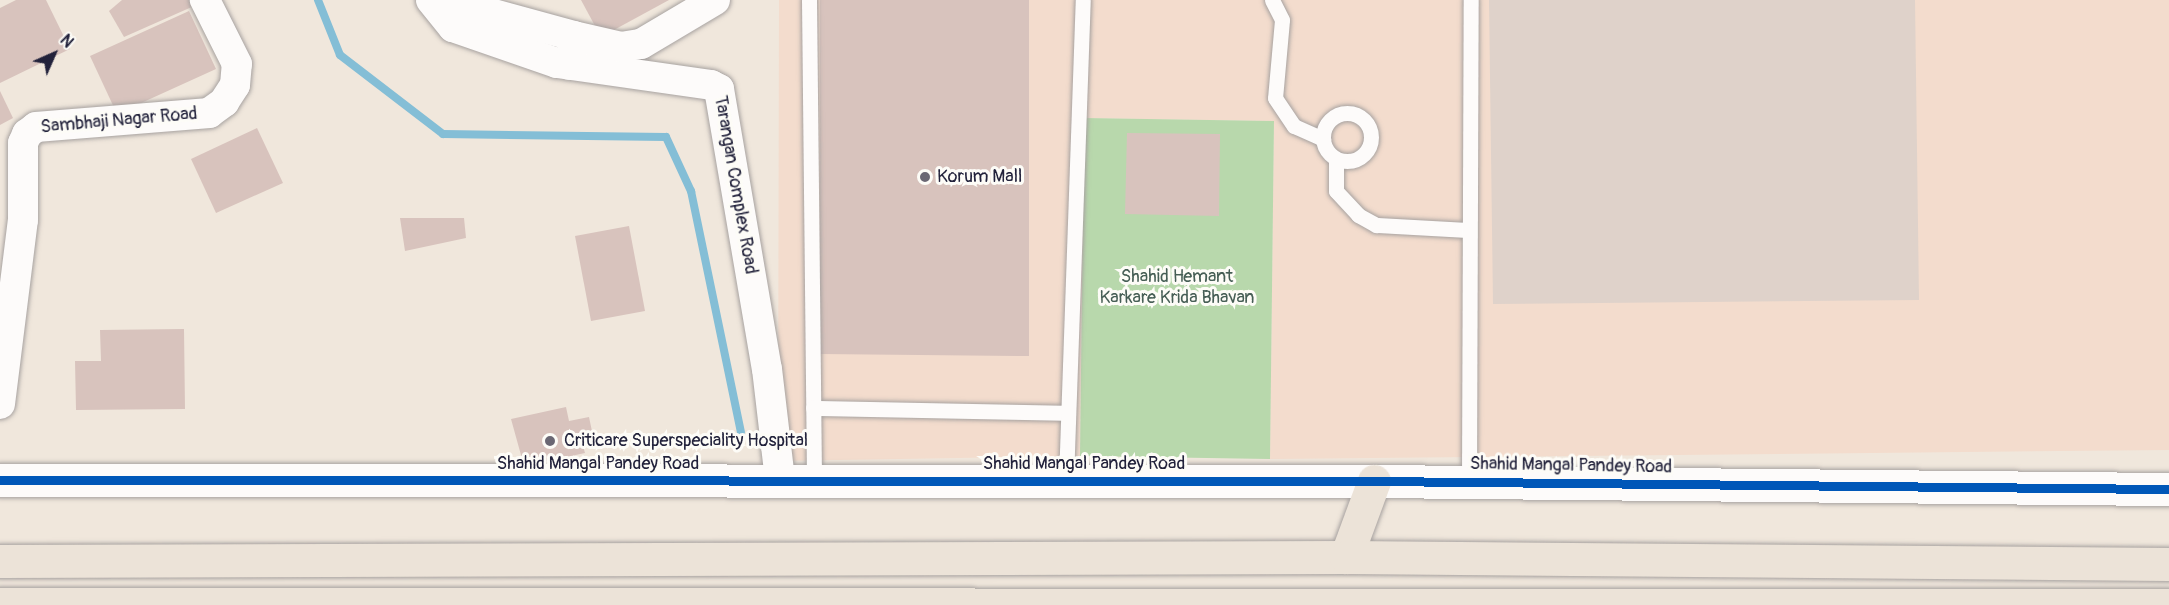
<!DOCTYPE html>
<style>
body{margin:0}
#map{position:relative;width:2169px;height:605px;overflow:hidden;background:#f0e7dc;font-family:Pangolin,sans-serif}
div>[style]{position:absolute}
.built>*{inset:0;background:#f3dccd}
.industrial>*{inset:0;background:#dfd2ca}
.green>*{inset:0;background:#b8d8ac}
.stream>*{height:8px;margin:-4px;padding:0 4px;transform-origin:4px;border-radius:4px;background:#84bed6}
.building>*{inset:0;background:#d8c3bd}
.roads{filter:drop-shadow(0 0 2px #a7a2a0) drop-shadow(0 0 2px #a7a2a0)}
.service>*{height:15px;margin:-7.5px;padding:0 7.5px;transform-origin:7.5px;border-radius:7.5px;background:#fdfbfa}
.service>.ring{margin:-7.5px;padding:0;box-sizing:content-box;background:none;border:15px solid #fdfbfa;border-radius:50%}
.minor>*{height:30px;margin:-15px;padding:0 15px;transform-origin:15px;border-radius:15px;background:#fdfbfa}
.tertiary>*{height:33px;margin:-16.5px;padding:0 16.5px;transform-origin:16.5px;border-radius:16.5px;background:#fdfbfa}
.trunk>*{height:33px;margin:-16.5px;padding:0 16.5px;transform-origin:16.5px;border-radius:16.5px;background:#ece3d8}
.cycleway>*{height:9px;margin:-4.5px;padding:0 4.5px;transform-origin:4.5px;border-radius:4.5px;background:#0057b8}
.dots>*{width:16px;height:16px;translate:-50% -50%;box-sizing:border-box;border:3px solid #fdfcf7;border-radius:50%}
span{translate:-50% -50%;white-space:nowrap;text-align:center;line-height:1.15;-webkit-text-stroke:6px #fdfcf7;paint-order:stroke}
.street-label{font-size:18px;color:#22223b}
.poi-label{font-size:18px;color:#22223b}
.left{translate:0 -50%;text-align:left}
.park-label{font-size:18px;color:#465e55}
.north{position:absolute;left:24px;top:24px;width:60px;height:60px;-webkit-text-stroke:4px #fdfcf7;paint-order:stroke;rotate:45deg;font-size:16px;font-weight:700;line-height:24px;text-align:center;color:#22223b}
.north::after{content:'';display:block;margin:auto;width:21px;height:27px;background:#22223b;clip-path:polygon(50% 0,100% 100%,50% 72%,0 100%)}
</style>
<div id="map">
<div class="built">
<i style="clip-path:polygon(779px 0,2169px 0,2169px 450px,1270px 459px,1274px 121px,1084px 118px,1080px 456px,778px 461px)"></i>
</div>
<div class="industrial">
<i style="clip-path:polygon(1489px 0,1915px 0,1919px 300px,1493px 304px)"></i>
</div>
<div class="green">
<i style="clip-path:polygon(1084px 118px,1274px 121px,1270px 459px,1080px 456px)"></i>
</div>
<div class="stream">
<i style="left:318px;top:0;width:59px;rotate:68.2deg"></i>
<i style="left:340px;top:55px;width:130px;rotate:37.5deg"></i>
<i style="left:443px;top:134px;width:223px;rotate:0.8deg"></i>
<i style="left:666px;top:137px;width:60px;rotate:65.2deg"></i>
<i style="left:691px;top:191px;width:246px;rotate:78.3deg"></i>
</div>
<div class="building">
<i style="clip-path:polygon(16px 0,46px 0,70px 49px,0 83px,0 8px)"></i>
<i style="clip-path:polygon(122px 0,192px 0,194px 6px,124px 37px,109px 11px)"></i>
<i style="clip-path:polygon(581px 0,669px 0,601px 37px)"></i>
<i style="clip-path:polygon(820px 0,1029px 0,1029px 356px,820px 354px)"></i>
<i style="clip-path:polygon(189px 11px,216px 69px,117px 114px,90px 56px)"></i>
<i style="clip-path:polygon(0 91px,13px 118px,0 125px)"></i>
<i style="clip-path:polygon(257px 128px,283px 183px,216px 213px,191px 159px)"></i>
<i style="clip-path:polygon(1127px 133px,1220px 134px,1219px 216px,1125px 214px)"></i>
<i style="clip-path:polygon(400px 218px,464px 218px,466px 238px,405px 251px)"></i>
<i style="clip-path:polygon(629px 226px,645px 311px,591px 321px,575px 236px)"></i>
<i style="clip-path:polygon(184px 329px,185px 409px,76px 410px,75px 361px,101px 361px,100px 330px)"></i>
<i style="clip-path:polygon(566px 407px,569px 421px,589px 417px,593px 436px,581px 439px,585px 453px,524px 466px,511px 419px)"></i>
</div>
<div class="roads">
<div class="service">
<i style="left:809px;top:0;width:482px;rotate:89.4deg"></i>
<i style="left:1272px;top:0;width:22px;rotate:63deg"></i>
<i style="left:1282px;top:20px;width:78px;rotate:95.1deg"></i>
<i style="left:1275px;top:98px;width:34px;rotate:56deg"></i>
<i style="left:1294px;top:126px;width:32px;rotate:24deg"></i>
<i class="ring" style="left:1323px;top:113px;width:33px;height:33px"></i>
<i style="left:1336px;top:159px;width:32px;rotate:90deg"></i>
<i style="left:1336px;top:191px;width:33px;rotate:47deg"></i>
<i style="left:1358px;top:215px;width:21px;rotate:29deg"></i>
<i style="left:1376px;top:225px;width:93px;rotate:3.1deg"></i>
<i style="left:813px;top:408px;width:255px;rotate:1.1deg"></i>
<i style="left:1066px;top:480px;width:480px;rotate:-88deg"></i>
<i style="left:1469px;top:481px;width:481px;rotate:-89.8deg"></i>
</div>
<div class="minor">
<i style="left:431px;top:0;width:35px;rotate:51deg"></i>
<i style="left:453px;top:27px;width:110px;rotate:19.1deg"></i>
<i style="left:557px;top:63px;width:156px;rotate:8.1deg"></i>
<i style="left:711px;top:85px;width:9px;rotate:27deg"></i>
<i style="left:719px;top:89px;width:284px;rotate:80.3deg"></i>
<i style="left:767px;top:369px;width:112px;rotate:83.3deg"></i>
<i style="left:462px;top:0;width:27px;rotate:27deg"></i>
<i style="left:486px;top:12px;width:91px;rotate:15.3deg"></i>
<i style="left:570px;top:65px;width:29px;rotate:-82deg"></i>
<i style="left:574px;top:36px;width:48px;rotate:13.2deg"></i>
<i style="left:621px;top:47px;width:20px;rotate:-9deg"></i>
<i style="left:641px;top:44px;width:86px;rotate:-30.7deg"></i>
<i style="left:0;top:404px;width:185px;rotate:-82.9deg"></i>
<i style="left:23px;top:220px;width:77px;rotate:-90deg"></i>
<i style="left:23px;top:143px;width:10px;rotate:-66deg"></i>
<i style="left:27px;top:134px;width:11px;rotate:-38deg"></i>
<i style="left:36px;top:127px;width:174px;rotate:-4.6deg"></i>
<i style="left:209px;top:113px;width:19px;rotate:-36deg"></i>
<i style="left:224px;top:102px;width:20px;rotate:-57deg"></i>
<i style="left:235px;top:85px;width:21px;rotate:-85deg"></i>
<i style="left:237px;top:64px;width:72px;rotate:-116.6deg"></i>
</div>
<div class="tertiary">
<i style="left:0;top:480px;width:1374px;rotate:0.04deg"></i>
<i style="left:1374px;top:481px;width:795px;rotate:0.58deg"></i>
</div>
<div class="trunk">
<i style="left:1346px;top:557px;width:81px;rotate:-69.8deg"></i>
<i style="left:0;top:561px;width:1346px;rotate:-0.17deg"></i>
<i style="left:1346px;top:557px;width:823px;rotate:0.49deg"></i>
<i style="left:0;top:604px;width:2169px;rotate:0.03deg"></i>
</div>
</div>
<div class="cycleway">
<i style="left:0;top:480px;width:1374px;rotate:0.04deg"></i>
<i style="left:1374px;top:481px;width:795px;rotate:0.58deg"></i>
</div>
<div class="dots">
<i style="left:925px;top:177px;background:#6a6773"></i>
<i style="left:550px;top:441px;background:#6a6773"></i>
</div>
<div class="street-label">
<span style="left:119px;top:121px;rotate:-5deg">Sambhaji Nagar Road</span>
<span style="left:735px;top:185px;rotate:80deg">Tarangan Complex Road</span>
<span style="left:598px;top:464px">Shahid Mangal Pandey Road</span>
<span style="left:1084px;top:464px">Shahid Mangal Pandey Road</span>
<span style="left:1571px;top:466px;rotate:1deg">Shahid Mangal Pandey Road</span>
</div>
<div class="poi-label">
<span class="left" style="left:937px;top:177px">Korum Mall</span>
<span class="left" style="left:564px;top:441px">Criticare Superspeciality Hospital</span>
</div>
<div class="park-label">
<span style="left:1177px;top:288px">Shahid Hemant<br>Karkare Krida Bhavan</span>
</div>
<div class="north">N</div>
</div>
